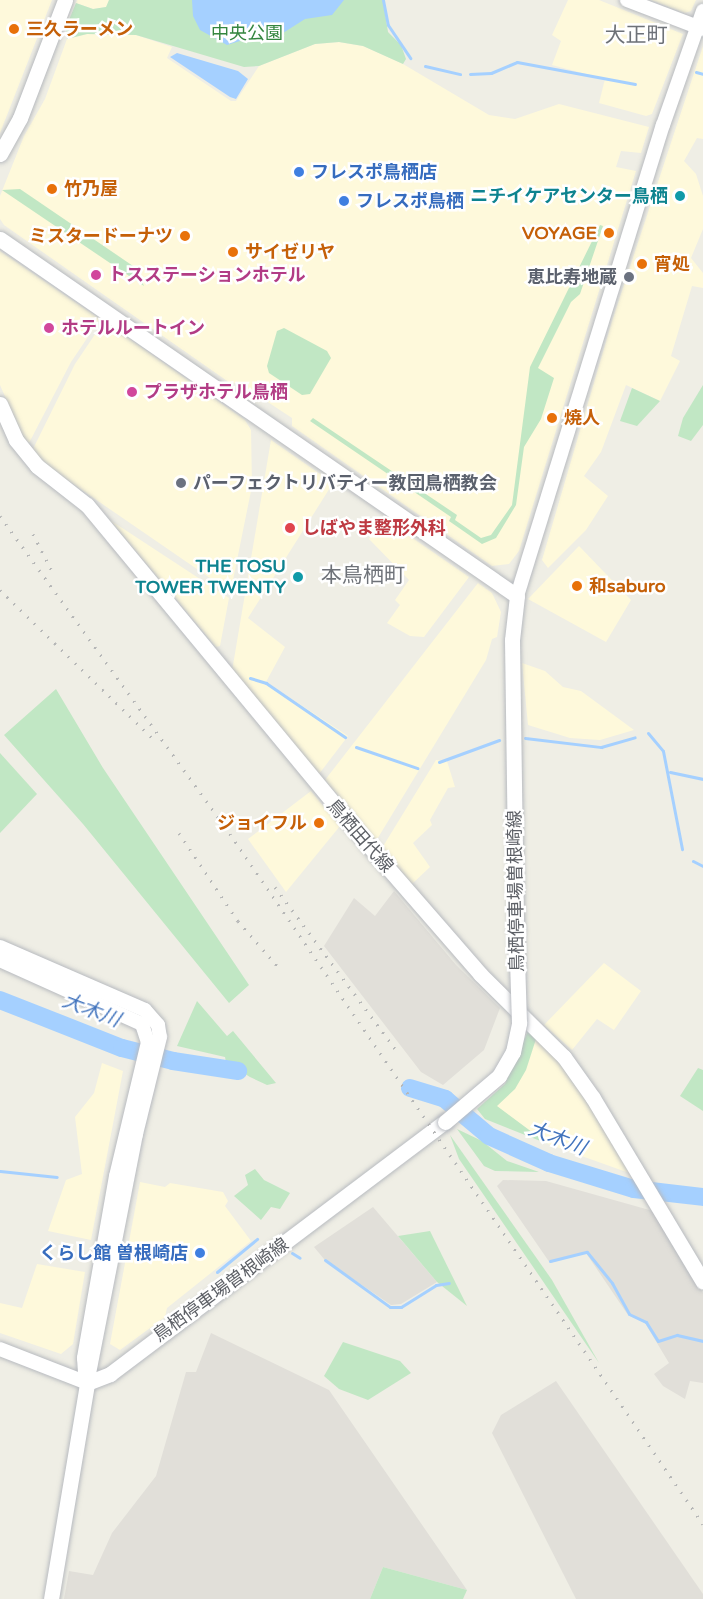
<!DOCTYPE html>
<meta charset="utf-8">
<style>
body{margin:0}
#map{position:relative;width:703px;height:1599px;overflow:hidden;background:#efeee5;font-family:"Varela Round","Noto Sans JP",sans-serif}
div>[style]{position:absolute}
.commercial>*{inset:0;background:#fef9db}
.industrial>*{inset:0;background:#e1dfd9}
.green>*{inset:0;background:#c1e7c4}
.water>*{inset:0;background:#a5d0ff}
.stream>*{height:3px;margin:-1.5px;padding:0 1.5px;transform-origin:1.5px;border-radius:1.5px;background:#a5d0ff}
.river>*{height:18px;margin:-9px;padding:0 9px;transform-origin:9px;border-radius:9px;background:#a5d0ff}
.roads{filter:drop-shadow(0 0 2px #b7babf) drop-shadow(0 0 2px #b7babf)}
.tertiary>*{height:14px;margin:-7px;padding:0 7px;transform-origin:7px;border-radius:7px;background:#fff}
.secondary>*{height:15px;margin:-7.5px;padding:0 7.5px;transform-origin:7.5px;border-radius:7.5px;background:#fff}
.rail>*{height:3px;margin-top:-1.5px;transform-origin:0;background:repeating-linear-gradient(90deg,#b6b7b7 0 1.5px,transparent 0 9.5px)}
.bridges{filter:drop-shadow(0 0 2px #b8bbc1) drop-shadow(0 0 2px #b8bbc1)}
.secondary-bridge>*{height:15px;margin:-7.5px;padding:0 7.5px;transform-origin:7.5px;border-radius:7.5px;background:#fff}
.dots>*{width:16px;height:16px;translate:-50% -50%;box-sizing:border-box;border:3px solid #fff;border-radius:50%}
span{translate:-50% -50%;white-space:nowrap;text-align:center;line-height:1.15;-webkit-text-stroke:5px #fff;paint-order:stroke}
.food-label{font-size:18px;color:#c56008;font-weight:700}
.left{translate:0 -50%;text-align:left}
.right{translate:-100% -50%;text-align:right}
.park-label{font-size:18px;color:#34863f}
.shop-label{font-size:18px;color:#366cbe;font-weight:700}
.culture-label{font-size:18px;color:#0d838f;font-weight:700}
.hotel-label{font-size:18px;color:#b23c85;font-weight:700}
.worship-label{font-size:18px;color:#5b616d;font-weight:700}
.health-label{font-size:18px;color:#be3a42;font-weight:700}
.street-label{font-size:18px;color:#5d6066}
.water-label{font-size:20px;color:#4274bd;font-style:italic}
.quarter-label{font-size:21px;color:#6e7278}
</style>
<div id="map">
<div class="commercial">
<i style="clip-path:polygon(0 0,52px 0,0 133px)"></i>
<i style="clip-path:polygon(77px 0,109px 0,107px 7px,93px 9px,76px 3px)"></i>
<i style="clip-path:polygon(568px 0,599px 0,683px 34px,652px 114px,646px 116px,599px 103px,605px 79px,552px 65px,561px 41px,552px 35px)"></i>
<i style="clip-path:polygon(651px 0,696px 0,691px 11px,685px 13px)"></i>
<i style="clip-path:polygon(87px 34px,136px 35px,172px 47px,167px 58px,231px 101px,236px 101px,259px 66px,315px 44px,339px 42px,363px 46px,403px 64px,489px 115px,515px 119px,559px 104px,649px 127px,641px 153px,621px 151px,616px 167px,636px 171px,519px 551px,509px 564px,492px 566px,292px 426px,292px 418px,239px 383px,230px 383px,4px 225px,0 219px,0 196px,24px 136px,45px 99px,67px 39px)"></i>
<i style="clip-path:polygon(703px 46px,703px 139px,697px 138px,684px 161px,696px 174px,703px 196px,703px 229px,691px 258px,703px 273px,703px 288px,692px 286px,671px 356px,680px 361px,660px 401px,626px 385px,601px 452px,584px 476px,608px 496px,586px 530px,548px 568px,542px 560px,612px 321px)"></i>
<i style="clip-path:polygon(0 251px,100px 319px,71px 362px,29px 443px,25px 443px,0 385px)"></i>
<i style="clip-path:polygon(104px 321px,245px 420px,251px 430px,252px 486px,232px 585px,226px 589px,47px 466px,32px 451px,75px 364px)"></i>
<i style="clip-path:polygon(271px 440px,333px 483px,248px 618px,285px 647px,266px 682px,348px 736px,319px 774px,232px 671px)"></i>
<i style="clip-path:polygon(382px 517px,469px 577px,424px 637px,410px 636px,387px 623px,400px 605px,395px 600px,409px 580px,369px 539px)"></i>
<i style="clip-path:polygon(110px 520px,229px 598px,220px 646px,216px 647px)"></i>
<i style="clip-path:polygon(579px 546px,631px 600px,606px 642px,528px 599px)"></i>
<i style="clip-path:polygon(478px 583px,492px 593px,501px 612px,497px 637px,492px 639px,486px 660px,376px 841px,325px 780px)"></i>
<i style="clip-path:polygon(522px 663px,545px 671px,563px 687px,581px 691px,634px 730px,600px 740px,570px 738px,528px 725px)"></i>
<i style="clip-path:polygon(436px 760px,447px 761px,455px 787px,448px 788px,430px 820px,432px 825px,413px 843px,430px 867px,412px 884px,382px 848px)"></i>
<i style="clip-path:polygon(311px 791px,340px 826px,286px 892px,248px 839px)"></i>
<i style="clip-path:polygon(604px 963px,641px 991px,614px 1030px,597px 1019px,572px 1050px,544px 1025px)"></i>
<i style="clip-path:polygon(536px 1039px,572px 1076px,632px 1174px,548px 1144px,496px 1106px,515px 1088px)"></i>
<i style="clip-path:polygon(102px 1063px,123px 1071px,91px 1240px,48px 1231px,66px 1180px,82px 1174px,75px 1117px,94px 1093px)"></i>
<i style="clip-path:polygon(140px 1182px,165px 1187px,170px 1183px,223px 1192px,228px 1201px,225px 1206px,251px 1241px,167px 1308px,165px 1317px,120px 1350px,110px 1344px)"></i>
<i style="clip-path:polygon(37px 1264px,85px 1272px,73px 1344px,61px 1354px,0 1333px,0 1303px,22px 1308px)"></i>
</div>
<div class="industrial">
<i style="clip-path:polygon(394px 891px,456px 965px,500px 1008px,484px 1050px,443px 1085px,421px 1072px,324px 946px,354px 898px,375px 916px)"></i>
<i style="clip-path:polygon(503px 1180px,546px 1181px,653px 1211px,703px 1293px,703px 1383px,690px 1381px,685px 1399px,663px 1386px,654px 1374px,669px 1363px,645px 1323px,628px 1315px,586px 1253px,550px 1263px,497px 1186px)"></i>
<i style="clip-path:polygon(373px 1207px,437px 1282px,401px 1304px,391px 1305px,324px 1259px,314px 1247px)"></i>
<i style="clip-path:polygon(211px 1333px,329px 1390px,467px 1590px,383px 1567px,370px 1599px,64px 1599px,69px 1571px,93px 1575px,112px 1533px,156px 1476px,186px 1372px,196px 1372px)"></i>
<i style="clip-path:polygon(556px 1381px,703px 1594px,703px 1599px,576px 1599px,492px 1433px,501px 1415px)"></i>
</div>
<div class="green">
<i style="clip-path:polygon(109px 0,383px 0,388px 32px,401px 45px,406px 59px,403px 64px,363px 46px,339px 42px,315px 44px,259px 66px,244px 67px,136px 35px,87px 34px,67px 39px,66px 27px,76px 3px,93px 9px,106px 7px)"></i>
<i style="clip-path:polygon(20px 189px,136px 268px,144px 286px,2px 190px)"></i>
<i style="clip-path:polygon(600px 225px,603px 226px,580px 294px,571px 302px,538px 368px,554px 378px,541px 419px,524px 447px,516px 505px,496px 538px,482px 544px,449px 521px,451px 517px,310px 421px,313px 418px,457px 515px,455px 520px,481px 538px,491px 535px,512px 505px,530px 367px)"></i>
<i style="clip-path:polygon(284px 328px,327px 351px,331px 358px,310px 394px,302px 395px,269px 373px,267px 366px,277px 331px)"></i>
<i style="clip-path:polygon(703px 385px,703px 425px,691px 441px,678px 436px,683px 418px)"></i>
<i style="clip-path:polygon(632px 388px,660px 401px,637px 426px,620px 421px)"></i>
<i style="clip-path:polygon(56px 689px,103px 768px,249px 985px,229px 1003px,83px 824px,4px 735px)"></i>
<i style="clip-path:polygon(0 753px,37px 794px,0 833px)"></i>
<i style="clip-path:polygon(197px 1001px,227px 1036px,233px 1031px,276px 1083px,267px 1085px,250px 1077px,226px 1062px,225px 1057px,177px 1046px)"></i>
<i style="clip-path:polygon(528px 1031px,536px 1039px,526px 1070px,515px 1089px,497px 1106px,548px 1144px,485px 1119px,477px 1109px,505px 1084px)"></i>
<i style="clip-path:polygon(698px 1068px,703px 1070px,703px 1111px,680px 1096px)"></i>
<i style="clip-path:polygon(457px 1129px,482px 1141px,507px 1161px,539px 1172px,495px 1171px,484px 1166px)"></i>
<i style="clip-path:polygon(450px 1135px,552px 1280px,599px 1363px,459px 1159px)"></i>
<i style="clip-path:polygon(255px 1169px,264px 1180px,290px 1193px,280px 1209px,271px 1207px,261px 1220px,234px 1196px,248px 1185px,245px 1175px)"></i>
<i style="clip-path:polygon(430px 1231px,467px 1306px,437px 1282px,398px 1236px)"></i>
<i style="clip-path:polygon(343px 1342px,400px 1361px,411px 1373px,368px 1400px,339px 1389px,324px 1376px)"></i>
<i style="clip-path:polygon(383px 1567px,467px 1590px,463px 1599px,370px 1599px)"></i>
</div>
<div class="water">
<i style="clip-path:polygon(192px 0,344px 0,332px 15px,305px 19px,283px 33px,272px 31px,227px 45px,200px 30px,193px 16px)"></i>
<i style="clip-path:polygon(177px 53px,238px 71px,248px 79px,236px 99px,230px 97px,170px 57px)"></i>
</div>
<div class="stream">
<i style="left:383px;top:0;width:25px;rotate:79deg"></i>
<i style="left:388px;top:25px;width:40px;rotate:56deg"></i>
<i style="left:425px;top:66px;width:36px;rotate:13deg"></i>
<i style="left:696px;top:72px;width:7px;rotate:16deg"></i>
<i style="left:470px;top:74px;width:21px;rotate:-3deg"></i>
<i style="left:491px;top:73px;width:28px;rotate:-23deg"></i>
<i style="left:517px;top:62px;width:120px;rotate:10.6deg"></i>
<i style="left:250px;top:678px;width:17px;rotate:17deg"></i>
<i style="left:266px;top:683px;width:96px;rotate:34.4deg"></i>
<i style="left:648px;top:733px;width:23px;rotate:50deg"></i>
<i style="left:663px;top:751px;width:100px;rotate:79deg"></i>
<i style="left:525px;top:738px;width:77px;rotate:6.8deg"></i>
<i style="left:601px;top:747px;width:35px;rotate:-16deg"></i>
<i style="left:356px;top:747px;width:65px;rotate:19deg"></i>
<i style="left:439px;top:762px;width:64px;rotate:-20.1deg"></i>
<i style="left:670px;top:772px;width:34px;rotate:12deg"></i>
<i style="left:693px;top:861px;width:11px;rotate:27deg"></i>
<i style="left:0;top:1171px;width:57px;rotate:6deg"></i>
<i style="left:292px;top:1253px;width:9px;rotate:32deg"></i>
<i style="left:325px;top:1260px;width:80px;rotate:35.9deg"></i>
<i style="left:390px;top:1307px;width:11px"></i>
<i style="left:401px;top:1307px;width:41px;rotate:-32.2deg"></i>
<i style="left:436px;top:1285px;width:13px;rotate:-9deg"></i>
<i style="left:550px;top:1261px;width:38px;rotate:-14deg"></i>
<i style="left:587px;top:1252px;width:40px;rotate:51deg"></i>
<i style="left:612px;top:1283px;width:35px;rotate:61deg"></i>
<i style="left:629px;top:1314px;width:19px;rotate:25deg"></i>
<i style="left:646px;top:1322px;width:22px;rotate:58deg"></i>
<i style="left:658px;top:1341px;width:20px;rotate:-18deg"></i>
<i style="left:677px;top:1335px;width:27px;rotate:13deg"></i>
<i style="left:217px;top:1272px;width:52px;rotate:-39.5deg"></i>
</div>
<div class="river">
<i style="left:0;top:1000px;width:131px;rotate:21.5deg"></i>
<i style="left:122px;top:1048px;width:53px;rotate:14.3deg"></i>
<i style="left:173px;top:1061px;width:66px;rotate:8.7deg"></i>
<i style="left:410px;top:1088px;width:37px;rotate:17deg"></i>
<i style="left:445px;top:1099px;width:57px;rotate:40.1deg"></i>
<i style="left:489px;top:1136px;width:66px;rotate:24.2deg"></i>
<i style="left:549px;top:1163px;width:89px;rotate:17deg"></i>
<i style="left:634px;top:1189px;width:69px;rotate:6.6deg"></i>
</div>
<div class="roads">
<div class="tertiary">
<i style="left:627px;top:0;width:81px;rotate:20.9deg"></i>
<i style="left:517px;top:596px;width:493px;rotate:-72.8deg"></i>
<i style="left:663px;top:125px;width:121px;rotate:-70.7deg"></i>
<i style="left:0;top:947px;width:158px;rotate:23.5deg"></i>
<i style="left:145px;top:1010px;width:20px;rotate:49deg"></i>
<i style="left:158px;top:1025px;width:12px;rotate:81deg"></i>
<i style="left:160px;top:1037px;width:100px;rotate:103.9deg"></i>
<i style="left:136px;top:1134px;width:254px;rotate:101.1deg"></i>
<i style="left:0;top:960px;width:156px;rotate:24.3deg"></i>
<i style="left:142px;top:1024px;width:19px;rotate:72deg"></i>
<i style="left:148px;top:1042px;width:138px;rotate:103.4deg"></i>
<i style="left:116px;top:1176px;width:185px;rotate:100deg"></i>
<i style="left:84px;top:1358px;width:14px;rotate:86deg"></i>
<i style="left:0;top:1349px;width:93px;rotate:21.3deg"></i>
</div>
<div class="secondary">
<i style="left:0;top:154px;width:41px;rotate:-60.9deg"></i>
<i style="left:20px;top:118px;width:126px;rotate:-69.1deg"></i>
<i style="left:0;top:239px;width:628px;rotate:34.63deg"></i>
<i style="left:517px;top:596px;width:44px;rotate:96.5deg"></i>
<i style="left:512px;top:640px;width:290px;rotate:89.2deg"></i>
<i style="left:0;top:404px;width:39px;rotate:66deg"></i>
<i style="left:16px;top:440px;width:33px;rotate:51deg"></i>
<i style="left:37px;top:466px;width:63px;rotate:38deg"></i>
<i style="left:87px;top:505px;width:452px;rotate:50.4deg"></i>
<i style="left:375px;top:853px;width:160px;rotate:49deg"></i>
<i style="left:480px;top:974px;width:118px;rotate:44.7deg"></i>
<i style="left:564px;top:1057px;width:50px;rotate:54.7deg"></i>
<i style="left:593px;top:1098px;width:214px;rotate:59.1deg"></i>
<i style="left:51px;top:1599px;width:219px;rotate:-80.5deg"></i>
<i style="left:87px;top:1383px;width:25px;rotate:-21deg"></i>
<i style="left:110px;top:1374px;width:419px;rotate:-37deg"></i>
</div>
</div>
<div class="rail">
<i style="left:0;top:516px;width:373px;rotate:54.1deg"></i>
<i style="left:219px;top:818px;width:856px;rotate:55.57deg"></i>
<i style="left:33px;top:534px;width:44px;rotate:62.9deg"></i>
<i style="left:0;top:590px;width:212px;rotate:44.2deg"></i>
<i style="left:179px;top:833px;width:106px;rotate:56.2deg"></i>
<i style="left:238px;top:921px;width:64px;rotate:48.8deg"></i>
<i style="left:275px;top:887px;width:208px;rotate:53.4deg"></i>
</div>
<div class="bridges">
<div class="secondary-bridge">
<i style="left:445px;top:1122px;width:71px;rotate:-40.4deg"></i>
<i style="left:499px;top:1076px;width:28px;rotate:-60deg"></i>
<i style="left:513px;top:1052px;width:30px;rotate:-78deg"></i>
<i style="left:519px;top:1023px;width:93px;rotate:-91.8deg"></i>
</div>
</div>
<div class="dots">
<i style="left:14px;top:29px;background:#e8710a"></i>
<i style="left:299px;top:172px;background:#3f7fe0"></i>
<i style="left:52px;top:189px;background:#e8710a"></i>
<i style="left:680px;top:196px;background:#0f9aa8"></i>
<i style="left:344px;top:201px;background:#3f7fe0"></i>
<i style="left:609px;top:233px;background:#e8710a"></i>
<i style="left:185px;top:236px;background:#e8710a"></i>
<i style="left:233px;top:252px;background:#e8710a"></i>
<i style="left:642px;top:264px;background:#e8710a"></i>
<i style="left:96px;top:275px;background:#d1479c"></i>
<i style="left:629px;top:277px;background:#6b7280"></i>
<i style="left:49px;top:328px;background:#d1479c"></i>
<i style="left:132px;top:392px;background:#d1479c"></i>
<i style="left:552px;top:418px;background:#e8710a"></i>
<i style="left:181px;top:483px;background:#6b7280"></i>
<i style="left:290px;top:528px;background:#e0444e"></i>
<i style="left:298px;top:577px;background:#0f9aa8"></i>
<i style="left:577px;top:586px;background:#e8710a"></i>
<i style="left:319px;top:823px;background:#e8710a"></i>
<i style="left:200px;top:1253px;background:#3f7fe0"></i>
</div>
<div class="food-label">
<span class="left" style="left:26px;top:29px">三久ラーメン</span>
<span class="left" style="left:64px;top:189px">竹乃屋</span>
<span class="right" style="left:597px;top:233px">VOYAGE</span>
<span class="right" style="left:173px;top:236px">ミスタードーナツ</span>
<span class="left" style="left:245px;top:252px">サイゼリヤ</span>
<span class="left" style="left:654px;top:264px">宵処</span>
<span class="left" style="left:564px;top:418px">焼人</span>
<span class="left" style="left:589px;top:586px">和saburo</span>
<span class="right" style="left:307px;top:823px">ジョイフル</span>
</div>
<div class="park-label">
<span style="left:247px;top:33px">中央公園</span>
</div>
<div class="shop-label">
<span class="left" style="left:311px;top:172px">フレスポ鳥栖店</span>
<span class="left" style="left:356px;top:201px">フレスポ鳥栖</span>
<span class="right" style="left:188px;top:1253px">くらし館 曽根崎店</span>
</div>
<div class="culture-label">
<span class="right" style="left:668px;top:196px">ニチイケアセンター鳥栖</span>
<span class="right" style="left:286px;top:577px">THE TOSU<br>TOWER TWENTY</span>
</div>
<div class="hotel-label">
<span class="left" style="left:108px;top:275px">トスステーションホテル</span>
<span class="left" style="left:61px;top:328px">ホテルルートイン</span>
<span class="left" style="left:144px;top:392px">プラザホテル鳥栖</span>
</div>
<div class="worship-label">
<span class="right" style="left:617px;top:277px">恵比寿地蔵</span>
<span class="left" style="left:193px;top:483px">パーフェクトリバティー教団鳥栖教会</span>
</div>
<div class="health-label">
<span class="left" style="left:302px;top:528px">しばやま整形外科</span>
</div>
<div class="street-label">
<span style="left:360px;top:836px;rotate:49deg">鳥栖田代線</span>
<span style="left:516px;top:891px;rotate:-91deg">鳥栖停車場曽根崎線</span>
<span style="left:221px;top:1290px;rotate:-36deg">鳥栖停車場曽根崎線</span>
</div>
<div class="water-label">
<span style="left:91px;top:1011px;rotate:21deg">大木川</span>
<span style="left:557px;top:1139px;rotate:21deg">大木川</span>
</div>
<div class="quarter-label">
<span style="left:636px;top:36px">大正町</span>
<span style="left:363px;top:576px">本鳥栖町</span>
</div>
</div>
